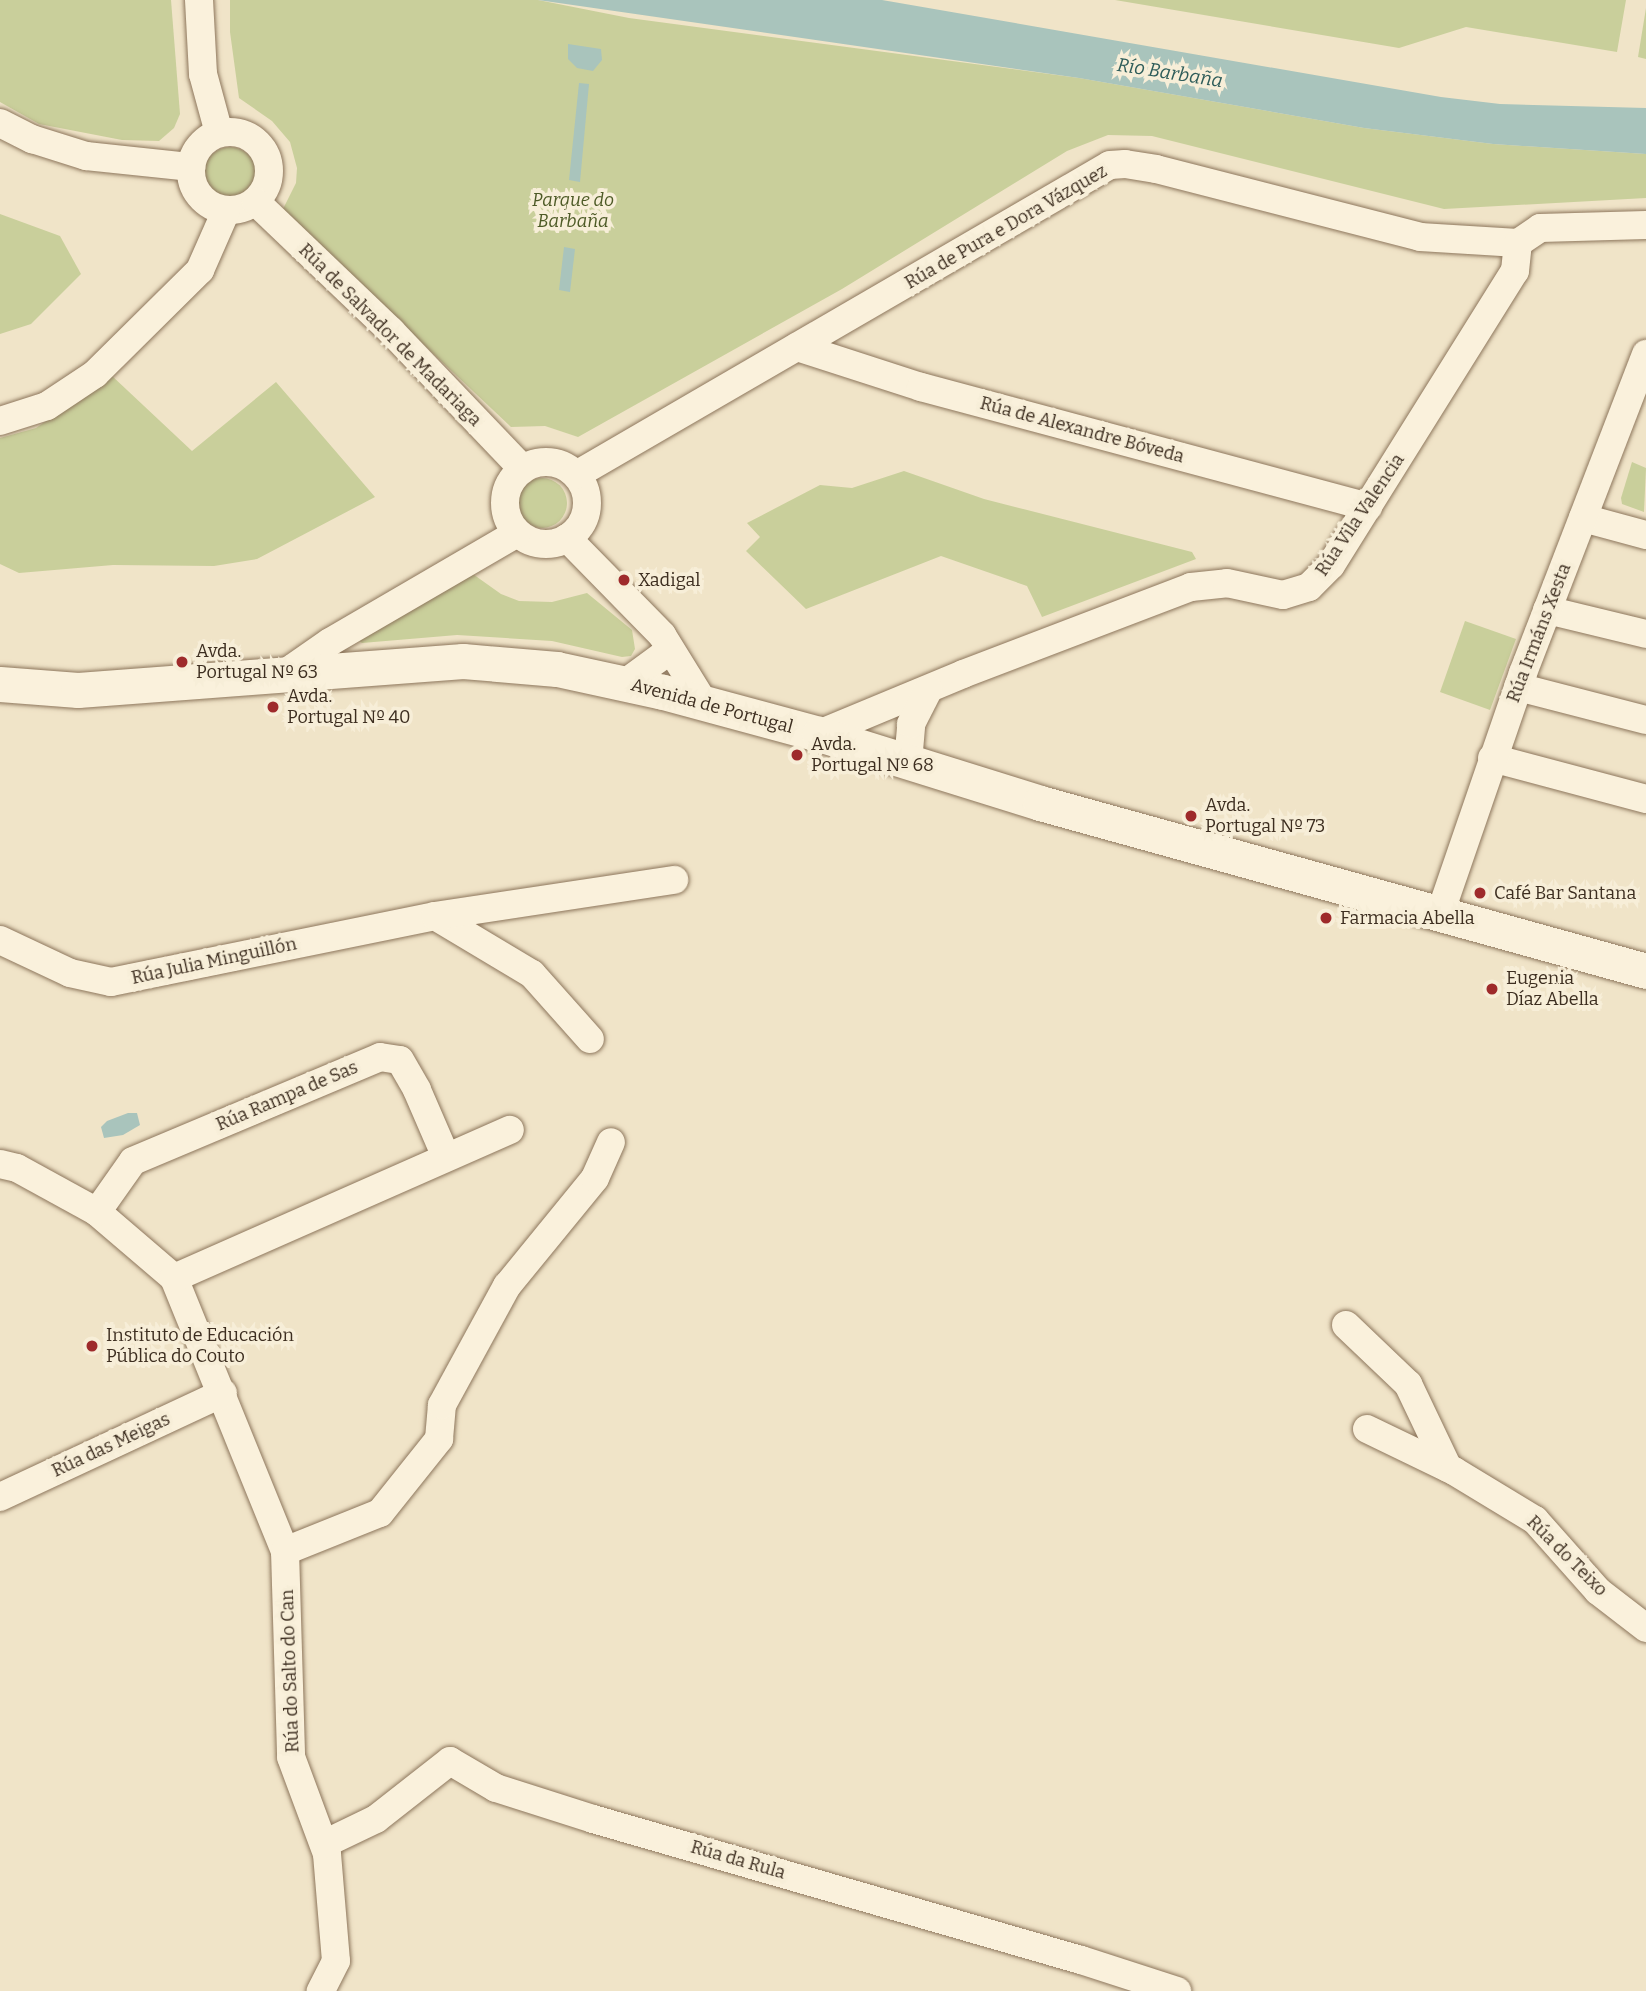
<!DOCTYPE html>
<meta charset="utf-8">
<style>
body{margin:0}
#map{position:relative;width:1646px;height:1991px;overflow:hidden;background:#f0e4c8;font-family:Bitter,serif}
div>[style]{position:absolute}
.green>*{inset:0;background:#c9cf9b}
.round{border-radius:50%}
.water>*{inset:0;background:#a9c4bc}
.roads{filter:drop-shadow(0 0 2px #8d765c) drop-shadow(0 0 2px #8d765c)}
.minor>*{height:28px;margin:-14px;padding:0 14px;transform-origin:14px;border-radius:14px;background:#faf1dc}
.minor>.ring{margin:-14px;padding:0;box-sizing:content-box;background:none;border:28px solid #faf1dc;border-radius:50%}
.tertiary>*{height:35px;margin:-17.5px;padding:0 17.5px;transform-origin:17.5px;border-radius:17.5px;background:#faf1dc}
.dots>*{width:19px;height:19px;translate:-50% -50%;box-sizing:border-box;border:4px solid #f7eed8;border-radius:50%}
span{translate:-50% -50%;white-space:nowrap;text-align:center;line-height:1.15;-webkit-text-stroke:7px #f7eed8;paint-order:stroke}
.park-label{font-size:18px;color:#4d5a26;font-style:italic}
.street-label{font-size:18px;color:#3d2e20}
.poi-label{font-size:18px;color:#3d2e20}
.left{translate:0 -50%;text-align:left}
.water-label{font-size:19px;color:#2f5d5a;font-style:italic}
</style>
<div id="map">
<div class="green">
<i style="clip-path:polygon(0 0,171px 0,180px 114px,174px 128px,159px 141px,122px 140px,39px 124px,0 102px)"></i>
<i style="clip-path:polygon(230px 0,538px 0,629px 18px,1079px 78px,1364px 128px,1493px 144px,1646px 154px,1646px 198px,1444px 209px,1152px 136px,1108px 135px,1067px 151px,842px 289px,578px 437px,545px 426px,511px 427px,282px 211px,296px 183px,297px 168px,290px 142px,272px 121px,239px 98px,230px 32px)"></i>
<i style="clip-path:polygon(1115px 0,1626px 0,1617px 52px,1466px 27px,1399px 48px)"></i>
<i style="clip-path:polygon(1646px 8px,1646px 59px,1638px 57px)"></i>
<i class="round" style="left:204px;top:147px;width:52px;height:52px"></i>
<i style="clip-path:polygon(0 214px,60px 236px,81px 274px,31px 324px,0 334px)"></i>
<i style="clip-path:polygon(111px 375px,192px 451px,276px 382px,375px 497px,257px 559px,214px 566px,113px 565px,19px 573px,0 564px,0 438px,36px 428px)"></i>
<i style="clip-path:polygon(1632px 462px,1646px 468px,1644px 512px,1622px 504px,1621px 498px)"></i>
<i style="clip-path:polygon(904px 471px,984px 499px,1192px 552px,1196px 559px,1042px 617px,1027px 586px,941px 556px,806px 609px,746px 551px,760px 537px,747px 523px,820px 485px,852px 488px)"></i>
<i class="round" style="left:517px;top:478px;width:50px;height:50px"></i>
<i style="clip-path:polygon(470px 572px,501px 594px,519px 601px,552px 602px,587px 593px,632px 630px,635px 649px,631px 656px,622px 657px,552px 641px,457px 635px,362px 643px,358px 640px)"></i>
<i style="clip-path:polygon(1465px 621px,1516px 639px,1490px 710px,1440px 692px)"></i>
</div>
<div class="water">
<i style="clip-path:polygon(538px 0,882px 0,1441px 97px,1500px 104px,1646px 108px,1646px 154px,1493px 144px,1364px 128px,1079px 78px)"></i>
<i style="clip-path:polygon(568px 44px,601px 49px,602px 60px,593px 71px,577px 68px,568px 59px)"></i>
<i style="clip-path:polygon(579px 83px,589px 84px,580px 182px,569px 180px)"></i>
<i style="clip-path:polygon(564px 247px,575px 249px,570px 292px,559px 290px)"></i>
<i style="clip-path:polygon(128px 1113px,137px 1113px,140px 1125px,123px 1135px,104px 1138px,101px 1127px,107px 1121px)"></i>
</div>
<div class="roads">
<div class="minor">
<i style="left:199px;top:0;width:74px;rotate:86.9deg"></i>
<i style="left:203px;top:74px;width:61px;rotate:74.8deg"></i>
<i style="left:0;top:123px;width:36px;rotate:27deg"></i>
<i style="left:32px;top:139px;width:57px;rotate:17.5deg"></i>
<i style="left:86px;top:156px;width:106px;rotate:6deg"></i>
<i class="ring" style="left:191px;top:132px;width:50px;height:50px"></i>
<i style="left:256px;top:202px;width:187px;rotate:43.7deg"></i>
<i style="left:391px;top:331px;width:191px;rotate:46.3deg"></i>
<i style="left:797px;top:347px;width:130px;rotate:17.9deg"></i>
<i style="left:921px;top:387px;width:463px;rotate:15deg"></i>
<i style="left:0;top:421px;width:49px;rotate:-17.7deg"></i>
<i style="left:47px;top:406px;width:58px;rotate:-33.7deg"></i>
<i style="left:95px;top:374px;width:148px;rotate:-44.7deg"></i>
<i style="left:200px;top:270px;width:64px;rotate:-66.2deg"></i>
<i class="ring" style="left:505px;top:462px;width:54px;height:54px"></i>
<i style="left:576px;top:475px;width:617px;rotate:-30.14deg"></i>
<i style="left:1110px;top:165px;width:15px;rotate:-4deg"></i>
<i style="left:1125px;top:164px;width:31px;rotate:9deg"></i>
<i style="left:1156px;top:169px;width:273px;rotate:14.4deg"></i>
<i style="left:1420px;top:237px;width:98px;rotate:3.5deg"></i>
<i style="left:1583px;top:518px;width:65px;rotate:15.1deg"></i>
<i style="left:567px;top:538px;width:136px;rotate:45.6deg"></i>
<i style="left:662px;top:635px;width:80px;rotate:58.3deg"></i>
<i style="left:1547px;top:610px;width:102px;rotate:13.6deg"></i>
<i style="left:284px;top:674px;width:56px;rotate:-34.8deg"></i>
<i style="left:330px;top:642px;width:216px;rotate:-30.2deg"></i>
<i style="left:625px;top:683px;width:46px;rotate:-36.1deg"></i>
<i style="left:1518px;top:687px;width:132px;rotate:14.5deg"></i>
<i style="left:819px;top:734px;width:156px;rotate:-22.6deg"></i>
<i style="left:963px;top:674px;width:244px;rotate:-20.9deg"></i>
<i style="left:1191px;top:587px;width:36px;rotate:-6deg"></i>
<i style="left:1227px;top:583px;width:57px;rotate:12.1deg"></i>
<i style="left:1283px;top:595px;width:27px;rotate:-17deg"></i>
<i style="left:1309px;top:587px;width:31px;rotate:-45deg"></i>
<i style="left:1331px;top:565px;width:347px;rotate:-58deg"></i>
<i style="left:1515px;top:271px;width:28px;rotate:-84deg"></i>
<i style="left:1518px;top:243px;width:27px;rotate:-34deg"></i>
<i style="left:1540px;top:228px;width:106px;rotate:-1.6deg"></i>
<i style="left:1492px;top:758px;width:159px;rotate:14.9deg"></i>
<i style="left:908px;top:762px;width:38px;rotate:-85deg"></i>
<i style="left:911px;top:724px;width:38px;rotate:-63deg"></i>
<i style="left:1440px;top:914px;width:255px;rotate:-71deg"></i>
<i style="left:1523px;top:673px;width:342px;rotate:-68.9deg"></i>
<i style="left:435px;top:916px;width:113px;rotate:30.9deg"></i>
<i style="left:532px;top:974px;width:87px;rotate:48.3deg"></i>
<i style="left:0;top:940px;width:77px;rotate:25.2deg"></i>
<i style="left:70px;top:973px;width:42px;rotate:12.4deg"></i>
<i style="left:111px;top:982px;width:331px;rotate:-11.5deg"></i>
<i style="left:435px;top:916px;width:242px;rotate:-8.6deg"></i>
<i style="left:0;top:1164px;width:17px;rotate:13deg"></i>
<i style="left:17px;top:1168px;width:91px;rotate:28.8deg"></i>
<i style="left:97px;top:1212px;width:101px;rotate:40.6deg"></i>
<i style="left:174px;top:1278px;width:295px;rotate:67.9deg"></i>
<i style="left:285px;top:1551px;width:206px;rotate:88.3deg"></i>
<i style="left:291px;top:1757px;width:103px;rotate:69.6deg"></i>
<i style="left:327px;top:1854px;width:107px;rotate:85.2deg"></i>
<i style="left:336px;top:1961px;width:34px;rotate:117deg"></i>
<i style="left:97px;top:1212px;width:62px;rotate:-54.8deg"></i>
<i style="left:133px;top:1161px;width:268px;rotate:-22.8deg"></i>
<i style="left:380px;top:1057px;width:20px;rotate:9deg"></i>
<i style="left:400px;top:1060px;width:34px;rotate:60deg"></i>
<i style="left:417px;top:1090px;width:73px;rotate:66.6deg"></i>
<i style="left:174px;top:1278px;width:367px;rotate:-23.8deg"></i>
<i style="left:1346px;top:1325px;width:86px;rotate:43.6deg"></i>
<i style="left:1408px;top:1384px;width:93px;rotate:64.5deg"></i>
<i style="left:1367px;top:1429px;width:97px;rotate:25.8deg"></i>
<i style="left:1454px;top:1471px;width:95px;rotate:31.2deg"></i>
<i style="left:1535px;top:1520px;width:95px;rotate:48.4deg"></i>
<i style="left:1598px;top:1591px;width:61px;rotate:37.6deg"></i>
<i style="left:0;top:1497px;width:246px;rotate:-25deg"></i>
<i style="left:285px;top:1551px;width:102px;rotate:-21.8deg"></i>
<i style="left:380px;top:1513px;width:95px;rotate:-51.4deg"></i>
<i style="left:439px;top:1439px;width:34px;rotate:-85deg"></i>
<i style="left:442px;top:1405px;width:136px;rotate:-61.4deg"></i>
<i style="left:507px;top:1286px;width:139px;rotate:-50.8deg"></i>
<i style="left:595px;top:1178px;width:39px;rotate:-66deg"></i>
<i style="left:324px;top:1844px;width:58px;rotate:-25.7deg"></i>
<i style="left:376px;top:1819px;width:94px;rotate:-38.1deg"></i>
<i style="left:450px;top:1761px;width:53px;rotate:30.4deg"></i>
<i style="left:496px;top:1788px;width:102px;rotate:17.7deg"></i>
<i style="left:593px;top:1819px;width:508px;rotate:16.12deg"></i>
<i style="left:1081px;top:1960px;width:101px;rotate:17.9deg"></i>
</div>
<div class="tertiary">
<i style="left:0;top:684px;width:78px;rotate:4.4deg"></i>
<i style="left:78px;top:690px;width:386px;rotate:-4.3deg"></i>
<i style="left:463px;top:661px;width:94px;rotate:4.9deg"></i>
<i style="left:557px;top:669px;width:108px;rotate:12.2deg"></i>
<i style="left:663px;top:692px;width:162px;rotate:15.1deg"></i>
<i style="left:819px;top:734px;width:232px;rotate:17.3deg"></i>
<i style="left:1040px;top:803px;width:629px;rotate:15.49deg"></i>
</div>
</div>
<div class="dots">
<i style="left:624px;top:580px;background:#9e2a2b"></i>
<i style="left:182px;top:662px;background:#9e2a2b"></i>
<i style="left:273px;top:707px;background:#9e2a2b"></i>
<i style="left:797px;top:755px;background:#9e2a2b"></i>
<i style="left:1191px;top:816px;background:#9e2a2b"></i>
<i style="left:1480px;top:893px;background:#9e2a2b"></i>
<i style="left:1326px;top:918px;background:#9e2a2b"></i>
<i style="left:1492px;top:989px;background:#9e2a2b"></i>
<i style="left:92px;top:1346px;background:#9e2a2b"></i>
</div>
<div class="park-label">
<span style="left:573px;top:211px">Parque do<br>Barbaña</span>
</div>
<div class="street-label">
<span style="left:1006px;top:227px;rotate:-30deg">Rúa de Pura e Dora Vázquez</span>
<span style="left:390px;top:335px;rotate:45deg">Rúa de Salvador de Madariaga</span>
<span style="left:1082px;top:430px;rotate:15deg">Rúa de Alexandre Bóveda</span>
<span style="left:1360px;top:515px;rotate:-56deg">Rúa Vila Valencia</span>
<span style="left:1539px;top:633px;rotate:-69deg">Rúa Irmáns Xesta</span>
<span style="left:712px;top:706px;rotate:15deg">Avenida de Portugal</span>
<span style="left:214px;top:961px;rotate:-12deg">Rúa Julia Minguillón</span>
<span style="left:287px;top:1096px;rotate:-23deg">Rúa Rampa de Sas</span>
<span style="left:111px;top:1445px;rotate:-25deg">Rúa das Meigas</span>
<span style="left:1567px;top:1556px;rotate:45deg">Rúa do Teixo</span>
<span style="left:290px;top:1671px;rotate:-92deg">Rúa do Salto do Can</span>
<span style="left:738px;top:1860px;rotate:16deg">Rúa da Rula</span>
</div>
<div class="poi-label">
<span class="left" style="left:638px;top:580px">Xadigal</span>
<span class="left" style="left:196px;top:662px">Avda.<br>Portugal Nº 63</span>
<span class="left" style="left:287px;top:707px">Avda.<br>Portugal Nº 40</span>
<span class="left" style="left:811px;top:755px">Avda.<br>Portugal Nº 68</span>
<span class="left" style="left:1205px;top:816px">Avda.<br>Portugal Nº 73</span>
<span class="left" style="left:1494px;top:893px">Café Bar Santana</span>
<span class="left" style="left:1340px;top:918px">Farmacia Abella</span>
<span class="left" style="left:1506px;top:989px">Eugenia<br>Díaz Abella</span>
<span class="left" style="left:106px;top:1346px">Instituto de Educación<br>Pública do Couto</span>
</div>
<div class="water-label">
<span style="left:1170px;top:73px;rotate:9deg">Río Barbaña</span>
</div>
</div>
